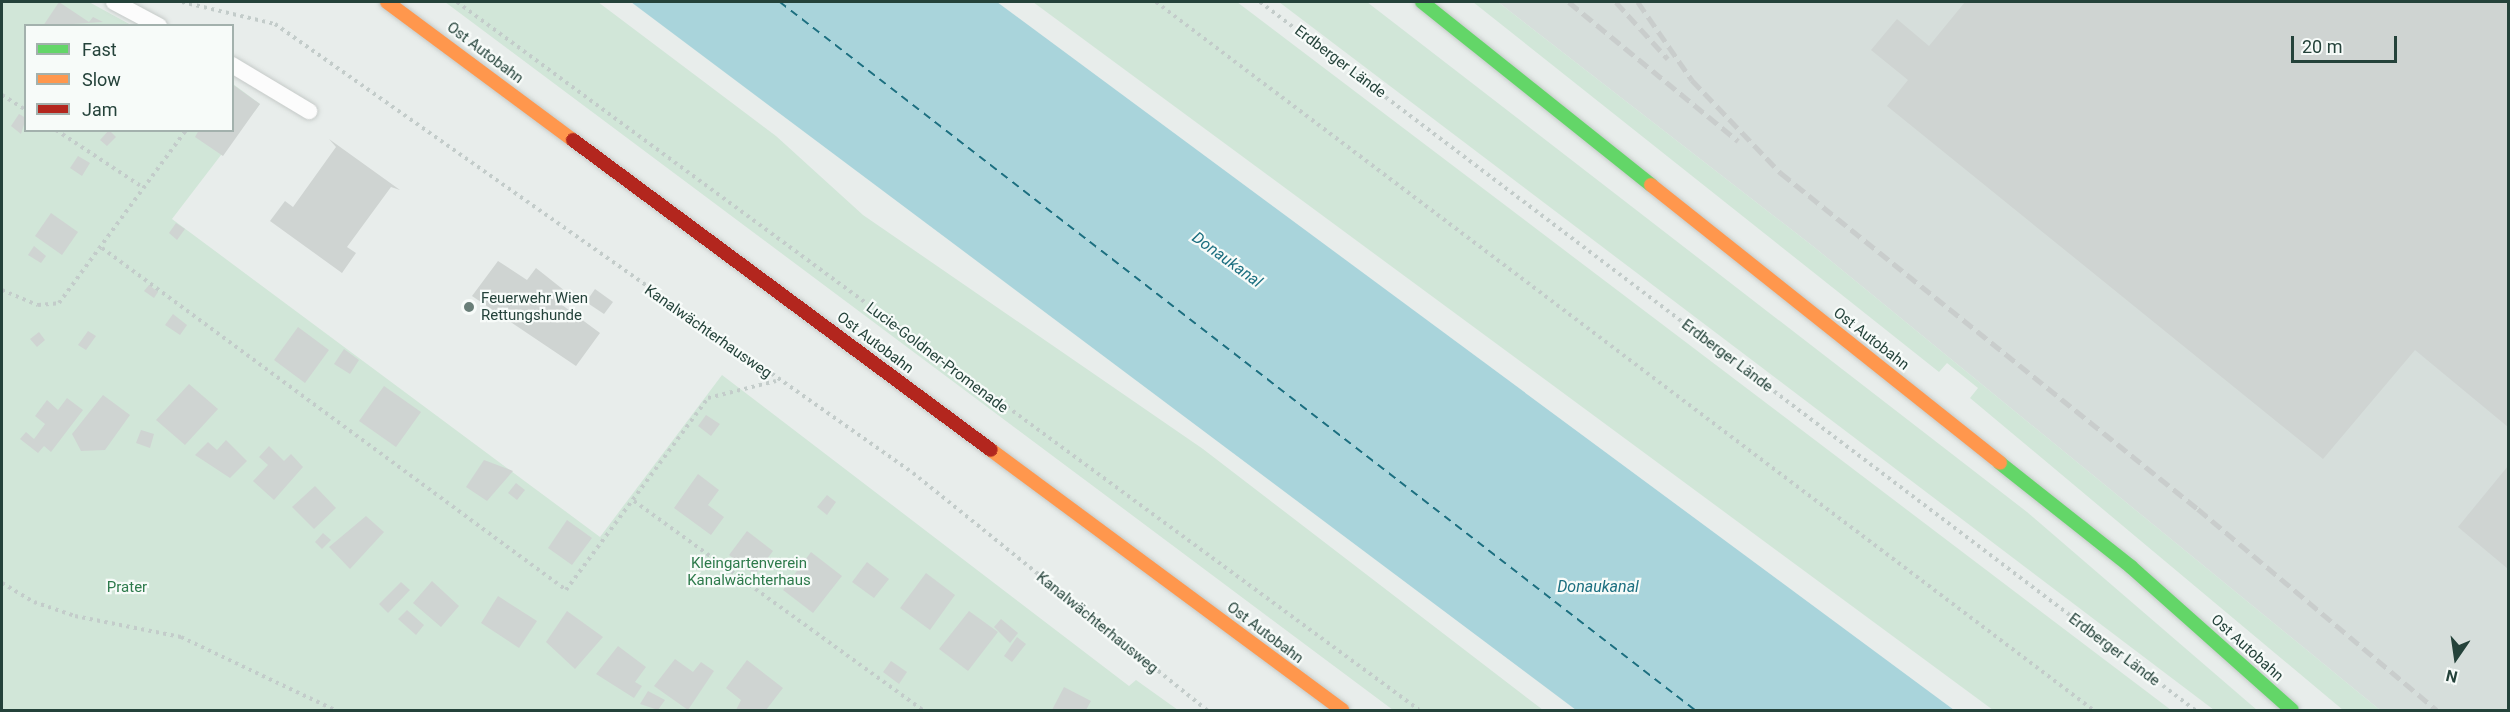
<!DOCTYPE html>
<meta charset="utf-8">
<style>
body{margin:0}
#map{position:relative;width:2510px;height:712px;overflow:hidden;background:#e8edeb;font-family:Roboto,sans-serif}
div>[style]{position:absolute}
.built>*{inset:0;background:#d6dedb}
.green>*{inset:0;background:#d1e6d8}
.water>*{inset:0;background:#a9d4db}
.ferry>*{height:1.5px;margin-top:-0.75px;transform-origin:0;background:repeating-linear-gradient(90deg,#1c6f80 0 8px,transparent 0 14px)}
.building>*{inset:0;background:#cfd4d2}
.path>*{height:4px;margin-top:-2px;transform-origin:0;background:repeating-linear-gradient(90deg,#c3ccca 0 3px,transparent 0 7.5px)}
.roads{filter:drop-shadow(0 0 2px #c5cac8) drop-shadow(0 0 2px #c5cac8)}
.lane>*{height:16px;margin:-8px;padding:0 8px;transform-origin:8px;border-radius:8px;background:#fcfcfc}
.fast>*{height:14px;margin:-7px;padding:0 7px;transform-origin:7px;border-radius:7px;background:#63d668}
.slow>*{height:14px;margin:-7px;padding:0 7px;transform-origin:7px;border-radius:7px;background:#ff974d}
.jam>*{height:14px;margin:-7px;padding:0 7px;transform-origin:7px;border-radius:7px;background:#b3261e}
.rail>*{height:4.5px;margin-top:-2.25px;transform-origin:0;background:repeating-linear-gradient(90deg,#c9cdcc 0 12px,transparent 0 18px)}
.dots>*{width:16px;height:16px;translate:-50% -50%;box-sizing:border-box;border:3px solid #f7fbf9;border-radius:50%}
span{translate:-50% -50%;white-space:nowrap;text-align:center;line-height:1.15;-webkit-text-stroke:4.5px #f7fbf9;paint-order:stroke}
.street-label{font-size:15px;color:#24423a}
.poi-label{font-size:15px;color:#24423a}
.left{translate:0 -50%;text-align:left}
.park-label{font-size:15px;color:#2d7a4b}
.water-label{font-size:16px;color:#1c6f80;font-style:italic}
.frame{position:absolute;inset:0;border:3px solid #24423a;pointer-events:none}
.legend{position:absolute;left:24px;top:24px;width:210px;height:108px;box-sizing:border-box;background:#f7fbf9;border:2px solid #a3b1ad;margin:0;padding:8px 10px;list-style:none;font-size:18px;color:#24423a}
.legend li{display:flex;align-items:center;gap:12px;height:30px}
.legend b{width:30px;border:2px solid #a3b1ad}
.north{position:absolute;left:2426px;top:628px;width:60px;height:60px;-webkit-text-stroke:4px #f7fbf9;paint-order:stroke;rotate:193deg;font-size:16px;font-weight:700;line-height:24px;text-align:center;color:#24423a}
.north::after{content:'';display:block;margin:auto;width:21px;height:27px;background:#24423a;clip-path:polygon(50% 0,100% 100%,50% 72%,0 100%)}
.scale{position:absolute;left:2291px;top:36px;width:106px;height:27px;box-sizing:border-box;border:3px solid #24423a;border-top:0;padding-left:8px;font-size:18px;line-height:21px;white-space:nowrap;color:#24423a;-webkit-text-stroke:4px #f7fbf9;paint-order:stroke}
</style>
<div id="map">
<div class="built">
<i style="clip-path:polygon(1498px 2px,2508px 2px,2508px 710px,2380px 710px,1814px 247px)"></i>
</div>
<div class="green">
<i style="clip-path:polygon(2px 2px,89px 2px,131px 25px,26px 26px,26px 130px,232px 130px,233px 84px,260px 104px,172px 219px,600px 537px,722px 375px,1129px 686px,1136px 680px,1178px 710px,2px 710px)"></i>
<i style="clip-path:polygon(445px 2px,598px 2px,776px 136px,863px 215px,1203px 449px,1543px 710px,1393px 710px)"></i>
<i style="clip-path:polygon(1033px 2px,1237px 2px,2171px 710px,1993px 710px)"></i>
<i style="clip-path:polygon(1279px 2px,1367px 2px,2027px 512px,2257px 710px,2214px 710px)"></i>
<i style="clip-path:polygon(1473px 2px,1498px 2px,1814px 247px,2380px 710px,2343px 710px,1970px 398px,1978px 388px,1947px 363px,1939px 372px)"></i>
</div>
<div class="water">
<i style="clip-path:polygon(631px 2px,997px 2px,1954px 710px,1576px 710px)"></i>
</div>
<div class="ferry">
<i style="left:780px;top:2px;width:1157px;rotate:37.73deg"></i>
</div>
<div class="building">
<i style="clip-path:polygon(59px 2px,89px 22px,93px 17px,103px 22px,43px 26px)"></i>
<i style="clip-path:polygon(1965px 2px,2508px 2px,2508px 427px,2415px 350px,2323px 459px,1887px 106px,1908px 80px,1871px 50px,1897px 19px,1929px 46px)"></i>
<i style="clip-path:polygon(232px 84px,260px 104px,223px 156px,195px 137px,199px 130px,232px 130px)"></i>
<i style="clip-path:polygon(19px 114px,26px 118px,21px 134px,11px 126px)"></i>
<i style="clip-path:polygon(109px 130px,116px 137px,107px 146px,100px 140px)"></i>
<i style="clip-path:polygon(329px 139px,400px 190px,391px 187px,347px 247px,356px 253px,342px 273px,270px 221px,285px 201px,293px 207px,336px 147px)"></i>
<i style="clip-path:polygon(78px 156px,90px 163px,82px 176px,70px 168px)"></i>
<i style="clip-path:polygon(51px 213px,78px 232px,62px 255px,35px 236px)"></i>
<i style="clip-path:polygon(176px 223px,185px 229px,177px 240px,169px 233px)"></i>
<i style="clip-path:polygon(34px 246px,46px 256px,41px 263px,28px 255px)"></i>
<i style="clip-path:polygon(498px 261px,527px 280px,536px 268px,565px 291px,558px 302px,600px 333px,576px 366px,472px 296px)"></i>
<i style="clip-path:polygon(149px 285px,158px 292px,154px 298px,144px 291px)"></i>
<i style="clip-path:polygon(595px 289px,613px 302px,604px 314px,586px 302px)"></i>
<i style="clip-path:polygon(173px 314px,187px 325px,180px 335px,165px 325px)"></i>
<i style="clip-path:polygon(298px 327px,329px 350px,305px 383px,274px 360px)"></i>
<i style="clip-path:polygon(88px 331px,96px 336px,86px 350px,78px 345px)"></i>
<i style="clip-path:polygon(39px 332px,45px 340px,37px 347px,30px 339px)"></i>
<i style="clip-path:polygon(344px 349px,359px 360px,350px 374px,334px 364px)"></i>
<i style="clip-path:polygon(189px 384px,218px 409px,185px 445px,156px 420px)"></i>
<i style="clip-path:polygon(384px 386px,421px 412px,396px 447px,359px 421px)"></i>
<i style="clip-path:polygon(103px 395px,130px 415px,105px 450px,81px 451px,72px 434px)"></i>
<i style="clip-path:polygon(67px 398px,83px 410px,51px 452px,44px 446px,38px 453px,20px 439px,26px 432px,34px 439px,45px 424px,35px 416px,47px 400px,58px 410px)"></i>
<i style="clip-path:polygon(706px 415px,720px 424px,711px 436px,698px 426px)"></i>
<i style="clip-path:polygon(141px 430px,154px 434px,150px 448px,136px 443px)"></i>
<i style="clip-path:polygon(226px 440px,247px 461px,230px 478px,195px 455px,208px 442px,217px 450px)"></i>
<i style="clip-path:polygon(269px 446px,284px 461px,291px 454px,303px 467px,274px 500px,253px 481px,268px 465px,259px 457px)"></i>
<i style="clip-path:polygon(484px 460px,513px 471px,487px 501px,466px 487px)"></i>
<i style="clip-path:polygon(2508px 466px,2508px 569px,2458px 527px)"></i>
<i style="clip-path:polygon(698px 474px,719px 490px,708px 505px,724px 517px,711px 535px,674px 508px)"></i>
<i style="clip-path:polygon(516px 483px,525px 490px,517px 500px,508px 493px)"></i>
<i style="clip-path:polygon(315px 486px,336px 508px,314px 529px,292px 507px)"></i>
<i style="clip-path:polygon(827px 495px,836px 502px,827px 515px,817px 507px)"></i>
<i style="clip-path:polygon(366px 516px,384px 532px,350px 569px,329px 547px)"></i>
<i style="clip-path:polygon(567px 520px,592px 538px,572px 565px,548px 548px)"></i>
<i style="clip-path:polygon(747px 531px,773px 551px,755px 575px,729px 555px)"></i>
<i style="clip-path:polygon(323px 533px,331px 540px,322px 549px,315px 542px)"></i>
<i style="clip-path:polygon(811px 552px,842px 576px,813px 613px,783px 590px)"></i>
<i style="clip-path:polygon(867px 562px,889px 579px,874px 598px,852px 582px)"></i>
<i style="clip-path:polygon(926px 573px,955px 595px,930px 630px,900px 608px)"></i>
<i style="clip-path:polygon(432px 581px,459px 606px,441px 627px,413px 603px)"></i>
<i style="clip-path:polygon(401px 582px,410px 590px,388px 613px,379px 604px)"></i>
<i style="clip-path:polygon(498px 596px,537px 621px,519px 648px,481px 623px)"></i>
<i style="clip-path:polygon(407px 610px,424px 625px,416px 635px,398px 619px)"></i>
<i style="clip-path:polygon(567px 611px,603px 637px,575px 669px,546px 642px)"></i>
<i style="clip-path:polygon(969px 611px,998px 632px,968px 671px,939px 649px)"></i>
<i style="clip-path:polygon(1001px 619px,1018px 633px,1010px 643px,994px 627px)"></i>
<i style="clip-path:polygon(1017px 637px,1026px 644px,1012px 662px,1004px 656px)"></i>
<i style="clip-path:polygon(618px 646px,646px 667px,635px 682px,642px 686px,634px 698px,596px 674px)"></i>
<i style="clip-path:polygon(675px 659px,693px 672px,701px 662px,714px 671px,688px 710px,654px 686px)"></i>
<i style="clip-path:polygon(747px 660px,783px 688px,766px 710px,736px 710px,741px 700px,726px 688px)"></i>
<i style="clip-path:polygon(891px 661px,907px 672px,899px 684px,883px 672px)"></i>
<i style="clip-path:polygon(1064px 687px,1091px 701px,1086px 710px,1052px 710px)"></i>
<i style="clip-path:polygon(648px 691px,665px 700px,658px 710px,640px 704px)"></i>
</div>
<div class="path">
<i style="left:182px;top:2px;width:96px;rotate:13.3deg"></i>
<i style="left:275px;top:24px;width:780px;rotate:35.14deg"></i>
<i style="left:913px;top:473px;width:378px;rotate:38.9deg"></i>
<i style="left:457px;top:2px;width:1194px;rotate:36.35deg"></i>
<i style="left:1156px;top:2px;width:1174px;rotate:37.07deg"></i>
<i style="left:1260px;top:2px;width:1173px;rotate:37.13deg"></i>
<i style="left:2px;top:95px;width:28px;rotate:32deg"></i>
<i style="left:56px;top:130px;width:105px;rotate:33.4deg"></i>
<i style="left:102px;top:248px;width:576px;rotate:36.39deg"></i>
<i style="left:566px;top:590px;width:239px;rotate:-53.5deg"></i>
<i style="left:708px;top:398px;width:70px;rotate:-14deg"></i>
<i style="left:2px;top:290px;width:39px;rotate:23deg"></i>
<i style="left:38px;top:305px;width:21px;rotate:-5deg"></i>
<i style="left:59px;top:303px;width:215px;rotate:-53.7deg"></i>
<i style="left:634px;top:501px;width:357px;rotate:35.9deg"></i>
<i style="left:2px;top:583px;width:37px;rotate:31deg"></i>
<i style="left:34px;top:602px;width:43px;rotate:18.9deg"></i>
<i style="left:75px;top:616px;width:108px;rotate:11.2deg"></i>
<i style="left:181px;top:637px;width:170px;rotate:25.4deg"></i>
</div>
<div class="roads">
<div class="lane">
<i style="left:114px;top:2px;width:51px;rotate:28.1deg"></i>
<i style="left:232px;top:65px;width:90px;rotate:30.9deg"></i>
</div>
<div class="fast">
<i style="left:1422px;top:2px;width:293px;rotate:38.6deg"></i>
<i style="left:2000px;top:463px;width:167px;rotate:38.4deg"></i>
<i style="left:2131px;top:567px;width:215px;rotate:41.6deg"></i>
</div>
<div class="slow">
<i style="left:387px;top:2px;width:232px;rotate:36.6deg"></i>
<i style="left:1651px;top:185px;width:446px;rotate:38.5deg"></i>
<i style="left:991px;top:450px;width:437px;rotate:36.5deg"></i>
</div>
<div class="jam">
<i style="left:573px;top:140px;width:520px;rotate:36.56deg"></i>
</div>
</div>
<div class="rail">
<i style="left:1569px;top:2px;width:219px;rotate:39.4deg"></i>
<i style="left:1616px;top:2px;width:77px;rotate:47.6deg"></i>
<i style="left:1638px;top:2px;width:95px;rotate:55.3deg"></i>
<i style="left:1692px;top:80px;width:129px;rotate:46.3deg"></i>
<i style="left:1781px;top:173px;width:536px;rotate:38.86deg"></i>
<i style="left:2198px;top:509px;width:312px;rotate:40.1deg"></i>
</div>
<div class="dots">
<i style="left:469px;top:307px;background:#697e78"></i>
</div>
<div class="street-label">
<span style="left:485px;top:53px;rotate:37deg">Ost Autobahn</span>
<span style="left:1340px;top:62px;rotate:37deg">Erdberger Lände</span>
<span style="left:708px;top:332px;rotate:35deg">Kanalwächterhausweg</span>
<span style="left:1871px;top:339px;rotate:38deg">Ost Autobahn</span>
<span style="left:875px;top:343px;rotate:37deg">Ost Autobahn</span>
<span style="left:1727px;top:356px;rotate:37deg">Erdberger Lände</span>
<span style="left:937px;top:358px;rotate:37deg">Lucie-Goldner-Promenade</span>
<span style="left:1097px;top:623px;rotate:39deg">Kanalwächterhausweg</span>
<span style="left:1265px;top:633px;rotate:37deg">Ost Autobahn</span>
<span style="left:2247px;top:648px;rotate:42deg">Ost Autobahn</span>
<span style="left:2114px;top:650px;rotate:37deg">Erdberger Lände</span>
</div>
<div class="poi-label">
<span class="left" style="left:481px;top:307px">Feuerwehr Wien<br>Rettungshunde</span>
</div>
<div class="park-label">
<span style="left:749px;top:572px">Kleingartenverein<br>Kanalwächterhaus</span>
<span style="left:127px;top:588px">Prater</span>
</div>
<div class="water-label">
<span style="left:1227px;top:260px;rotate:36deg">Donaukanal</span>
<span style="left:1598px;top:587px">Donaukanal</span>
</div>
<div class="frame"></div>
<ul class="legend">
<li><b style="height:8px;background:#63d668"></b>Fast</li>
<li><b style="height:8px;background:#ff974d"></b>Slow</li>
<li><b style="height:8px;background:#b3261e"></b>Jam</li>
</ul>
<div class="north">N</div>
<div class="scale">20 m</div>
</div>
